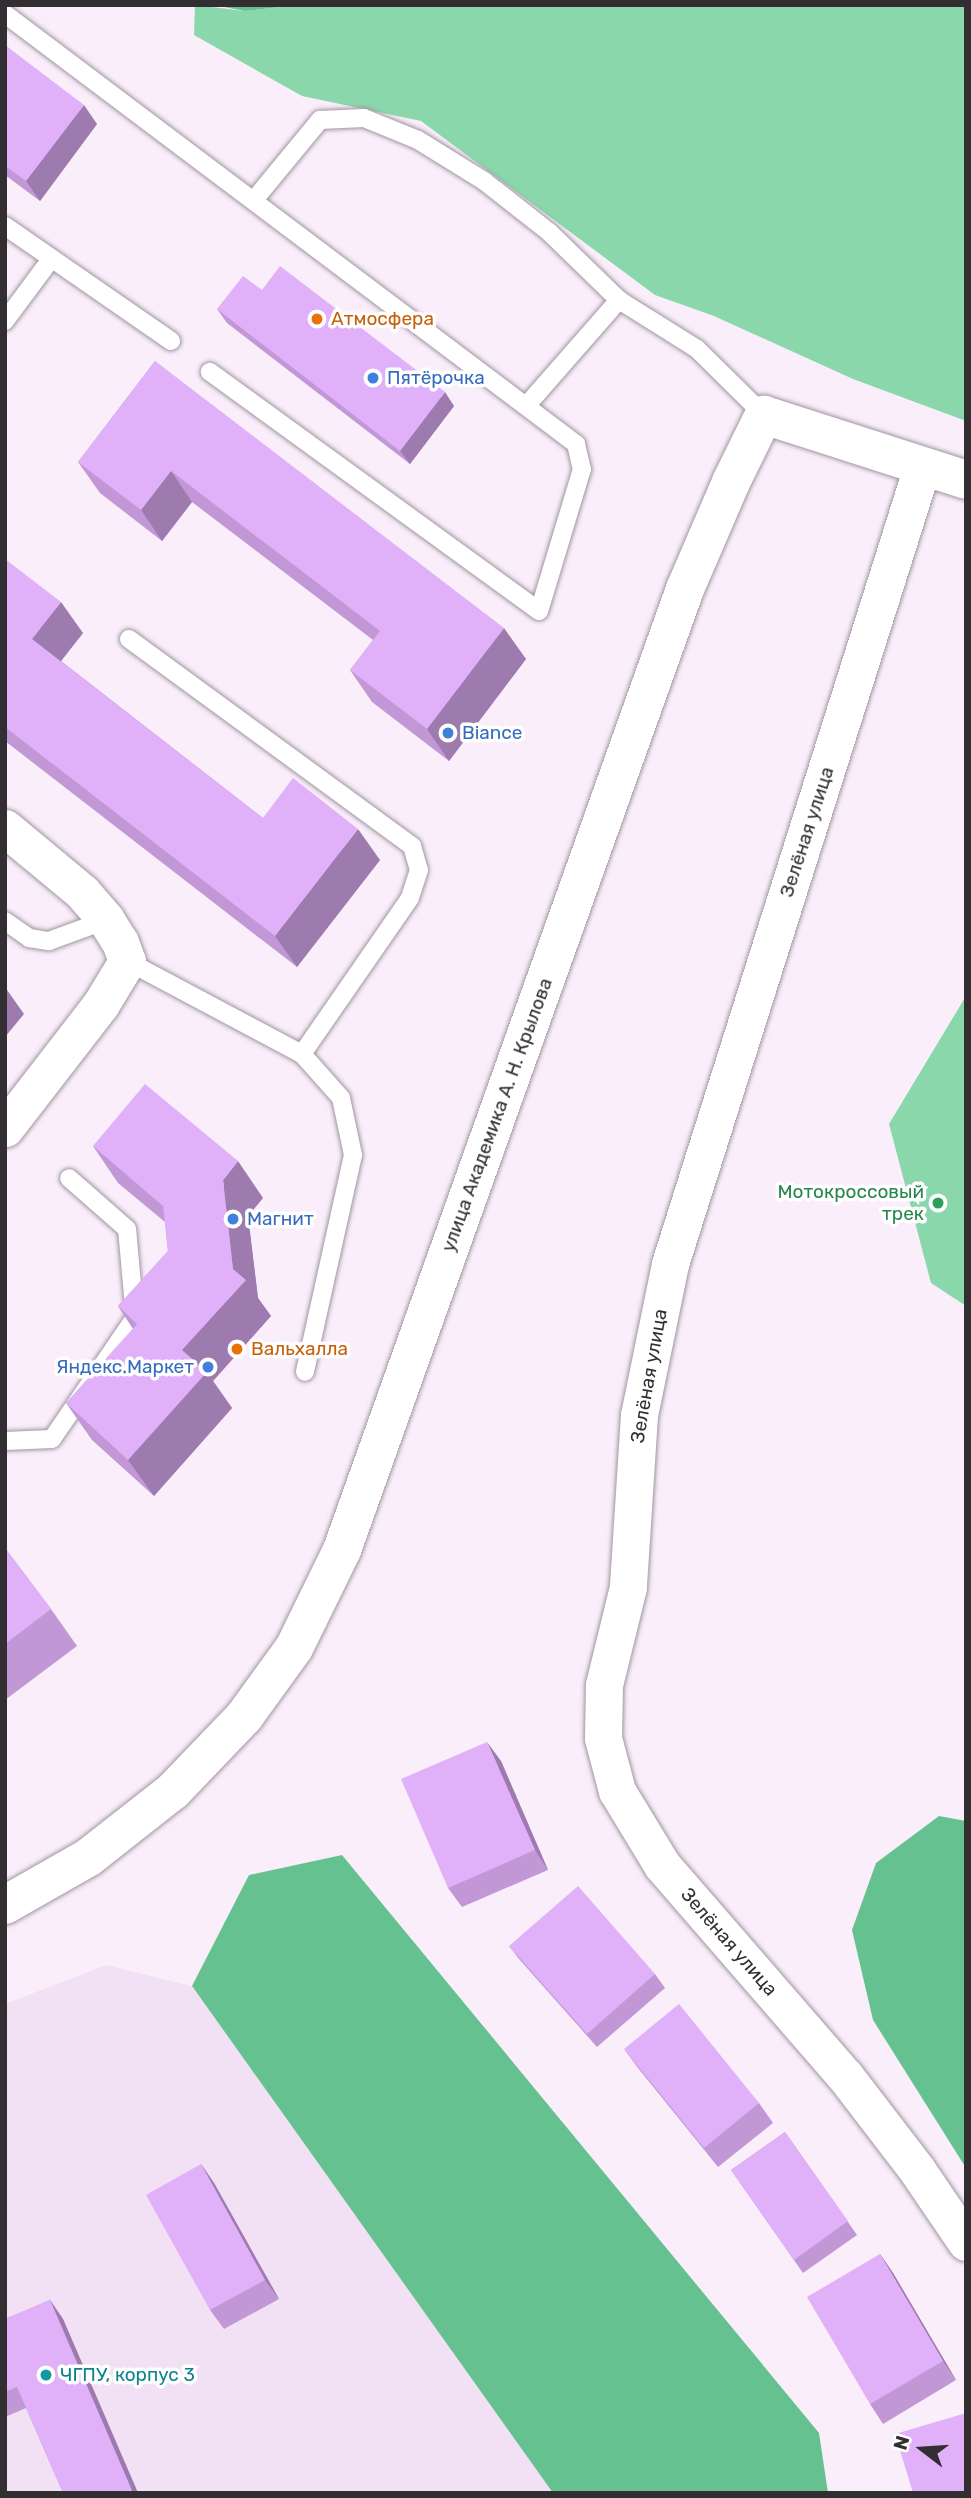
<!DOCTYPE html>
<meta charset="utf-8">
<style>
body{margin:0}
#map{position:relative;width:971px;height:2498px;overflow:hidden;background:#faeefb;font-family:Rubik,sans-serif}
div>[style]{position:absolute}
.built>*{inset:0;background:#f2e1f4}
.green>*{inset:0;background:#8bd7ac}
.forest>*{inset:0;background:#66c191}
.roads{filter:drop-shadow(0 0 2px #a095a1) drop-shadow(0 0 2px #a095a1)}
.service>*{height:18px;margin:-9px;padding:0 9px;transform-origin:9px;border-radius:9px;background:#fff}
.minor>*{height:37px;margin:-18.5px;padding:0 18.5px;transform-origin:18.5px;border-radius:18.5px;background:#fff}
.secondary>*{height:38px;margin:-19px;padding:0 19px;transform-origin:19px;border-radius:19px;background:#fff}
.wall>*{inset:0;background:#c197d6}
.shaded-wall>*{inset:0;background:#9d7bae}
.building>*{inset:0;background:#e0b0f9}
.dots>*{width:19px;height:19px;translate:-50% -50%;box-sizing:border-box;border:4px solid #fff;border-radius:50%}
span{translate:-50% -50%;white-space:nowrap;text-align:center;line-height:1.15;-webkit-text-stroke:7px #fff;paint-order:stroke}
.food-label{font-size:19px;color:#c56008}
.left{translate:0 -50%;text-align:left}
.shop-label{font-size:19px;color:#366cbe}
.right{translate:-100% -50%;text-align:right}
.street-label{font-size:19px;color:#322e32}
.leisure-label{font-size:19px;color:#27864d}
.culture-label{font-size:19px;color:#0d838f}
.frame{position:absolute;inset:0;border:7px solid #322e32;pointer-events:none}
.north{position:absolute;left:887px;top:2414px;width:70px;height:70px;-webkit-text-stroke:5px #fff;paint-order:stroke;rotate:287deg;font-size:19px;font-weight:700;line-height:28px;text-align:center;color:#322e32}
.north::after{content:'';display:block;margin:auto;width:24px;height:32px;background:#322e32;clip-path:polygon(50% 0,100% 100%,50% 72%,0 100%)}
</style>
<div id="map">
<div class="built">
<i style="clip-path:polygon(106px 1965px,192px 1986px,553px 2493px,5px 2493px,5px 2004px)"></i>
</div>
<div class="green">
<i style="clip-path:polygon(195px 5px,245px 11px,297px 5px,966px 5px,966px 421px,853px 379px,714px 316px,655px 295px,421px 121px,302px 96px,194px 35px)"></i>
<i style="clip-path:polygon(966px 996px,966px 1306px,931px 1283px,889px 1124px)"></i>
</div>
<div class="forest">
<i style="clip-path:polygon(214px 5px,297px 5px,245px 11px)"></i>
<i style="clip-path:polygon(939px 1816px,966px 1821px,966px 2168px,873px 2020px,852px 1930px,876px 1863px)"></i>
<i style="clip-path:polygon(342px 1855px,819px 2433px,828px 2493px,553px 2493px,192px 1986px,249px 1875px)"></i>
</div>
<div class="roads">
<div class="service">
<i style="left:5px;top:14px;width:715px;rotate:36.98deg"></i>
<i style="left:576px;top:444px;width:26px;rotate:77deg"></i>
<i style="left:582px;top:469px;width:148px;rotate:106.8deg"></i>
<i style="left:539px;top:611px;width:407px;rotate:-144deg"></i>
<i style="left:254px;top:200px;width:104px;rotate:-50.5deg"></i>
<i style="left:320px;top:120px;width:44px;rotate:-2.6deg"></i>
<i style="left:364px;top:118px;width:58px;rotate:22.2deg"></i>
<i style="left:418px;top:140px;width:78px;rotate:31.8deg"></i>
<i style="left:484px;top:181px;width:83px;rotate:38.1deg"></i>
<i style="left:549px;top:232px;width:98px;rotate:44.2deg"></i>
<i style="left:619px;top:300px;width:92px;rotate:32.1deg"></i>
<i style="left:697px;top:349px;width:94px;rotate:44.6deg"></i>
<i style="left:5px;top:226px;width:202px;rotate:34.7deg"></i>
<i style="left:5px;top:321px;width:77px;rotate:-53.4deg"></i>
<i style="left:527px;top:405px;width:140px;rotate:-48.8deg"></i>
<i style="left:129px;top:639px;width:351px;rotate:36.2deg"></i>
<i style="left:412px;top:846px;width:25px;rotate:74deg"></i>
<i style="left:419px;top:870px;width:29px;rotate:108deg"></i>
<i style="left:410px;top:898px;width:190px;rotate:124.7deg"></i>
<i style="left:5px;top:921px;width:29px;rotate:35deg"></i>
<i style="left:29px;top:938px;width:20px;rotate:9deg"></i>
<i style="left:49px;top:941px;width:61px;rotate:-20.2deg"></i>
<i style="left:127px;top:961px;width:198px;rotate:28deg"></i>
<i style="left:302px;top:1054px;width:59px;rotate:48.4deg"></i>
<i style="left:341px;top:1098px;width:58px;rotate:78.1deg"></i>
<i style="left:353px;top:1155px;width:222px;rotate:102.5deg"></i>
<i style="left:5px;top:1441px;width:47px;rotate:-2.4deg"></i>
<i style="left:52px;top:1439px;width:147px;rotate:-55.6deg"></i>
<i style="left:135px;top:1318px;width:89px;rotate:-95.1deg"></i>
<i style="left:127px;top:1229px;width:77px;rotate:-138.7deg"></i>
</div>
<div class="minor">
<i style="left:922px;top:467px;width:836px;rotate:107.55deg"></i>
<i style="left:670px;top:1264px;width:154px;rotate:101.6deg"></i>
<i style="left:639px;top:1415px;width:172px;rotate:93.7deg"></i>
<i style="left:628px;top:1587px;width:101px;rotate:103.8deg"></i>
<i style="left:604px;top:1685px;width:53px;rotate:91.1deg"></i>
<i style="left:603px;top:1738px;width:55px;rotate:75.2deg"></i>
<i style="left:617px;top:1791px;width:87px;rotate:58.7deg"></i>
<i style="left:662px;top:1865px;width:279px;rotate:49.1deg"></i>
<i style="left:845px;top:2076px;width:118px;rotate:52.5deg"></i>
<i style="left:917px;top:2170px;width:87px;rotate:55.8deg"></i>
<i style="left:5px;top:828px;width:100px;rotate:39.7deg"></i>
<i style="left:82px;top:892px;width:37px;rotate:49deg"></i>
<i style="left:106px;top:920px;width:26px;rotate:58deg"></i>
<i style="left:120px;top:942px;width:20px;rotate:70deg"></i>
<i style="left:127px;top:961px;width:50px;rotate:121.2deg"></i>
<i style="left:101px;top:1004px;width:157px;rotate:127.7deg"></i>
</div>
<div class="secondary">
<i style="left:5px;top:1905px;width:97px;rotate:-29.7deg"></i>
<i style="left:89px;top:1857px;width:107px;rotate:-38.2deg"></i>
<i style="left:173px;top:1791px;width:103px;rotate:-46.2deg"></i>
<i style="left:244px;top:1717px;width:85px;rotate:-54.1deg"></i>
<i style="left:294px;top:1648px;width:109px;rotate:-63.9deg"></i>
<i style="left:342px;top:1550px;width:1020px;rotate:-70.36deg"></i>
<i style="left:685px;top:589px;width:116px;rotate:-66.7deg"></i>
<i style="left:731px;top:482px;width:75px;rotate:-63.8deg"></i>
<i style="left:764px;top:415px;width:212px;rotate:17.8deg"></i>
</div>
</div>
<div class="wall">
<i style="clip-path:polygon(5px 45px,97px 124px,40px 201px,5px 175px)"></i>
<i style="clip-path:polygon(262px 290px,454px 406px,410px 464px,227px 323px,217px 309px)"></i>
<i style="clip-path:polygon(155px 361px,526px 659px,449px 761px,372px 702px,350px 670px,373px 640px,192px 502px,162px 541px,100px 493px,78px 462px)"></i>
<i style="clip-path:polygon(5px 559px,83px 633px,61px 661px,263px 818px,380px 860px,297px 967px,5px 741px)"></i>
<i style="clip-path:polygon(93px 1146px,263px 1198px,248px 1216px,258px 1298px,271px 1316px,213px 1381px,232px 1408px,154px 1496px,92px 1440px,66px 1403px,133px 1329px,118px 1306px,168px 1251px,165px 1222px,118px 1183px)"></i>
<i style="clip-path:polygon(5px 1548px,51px 1609px,77px 1646px,5px 1700px)"></i>
<i style="clip-path:polygon(501px 1761px,548px 1870px,462px 1907px,448px 1888px)"></i>
<i style="clip-path:polygon(509px 1946px,655px 1974px,665px 1988px,597px 2047px,519px 1959px)"></i>
<i style="clip-path:polygon(624px 2049px,759px 2103px,773px 2123px,718px 2167px,638px 2068px)"></i>
<i style="clip-path:polygon(785px 2132px,857px 2235px,803px 2273px,731px 2170px)"></i>
<i style="clip-path:polygon(201px 2164px,214px 2183px,279px 2299px,224px 2329px,210px 2310px)"></i>
<i style="clip-path:polygon(880px 2254px,893px 2273px,956px 2380px,883px 2424px,870px 2404px)"></i>
<i style="clip-path:polygon(50px 2300px,63px 2319px,138px 2493px,63px 2493px,26px 2408px,5px 2417px,5px 2319px)"></i>
</div>
<div class="shaded-wall">
<i style="clip-path:polygon(84px 105px,97px 124px,40px 201px,26px 181px)"></i>
<i style="clip-path:polygon(445px 392px,454px 406px,410px 464px,400px 451px)"></i>
<i style="clip-path:polygon(171px 471px,192px 502px,162px 541px,141px 510px)"></i>
<i style="clip-path:polygon(61px 602px,83px 633px,54px 670px,32px 639px)"></i>
<i style="clip-path:polygon(504px 628px,526px 659px,449px 761px,427px 729px)"></i>
<i style="clip-path:polygon(358px 829px,380px 860px,297px 967px,275px 936px)"></i>
<i style="clip-path:polygon(5px 987px,24px 1014px,5px 1037px)"></i>
<i style="clip-path:polygon(238px 1161px,263px 1198px,248px 1216px,258px 1298px,271px 1316px,213px 1381px,232px 1408px,154px 1496px,128px 1460px,182px 1350px,233px 1269px,223px 1180px)"></i>
<i style="clip-path:polygon(487px 1742px,501px 1761px,548px 1870px,535px 1850px)"></i>
<i style="clip-path:polygon(201px 2164px,214px 2183px,279px 2299px,265px 2280px)"></i>
<i style="clip-path:polygon(880px 2254px,893px 2273px,956px 2380px,943px 2361px)"></i>
<i style="clip-path:polygon(50px 2300px,63px 2319px,138px 2493px,133px 2493px)"></i>
</div>
<div class="building">
<i style="clip-path:polygon(5px 45px,84px 105px,26px 181px,5px 166px)"></i>
<i style="clip-path:polygon(280px 266px,445px 392px,400px 451px,217px 309px,243px 276px,262px 290px)"></i>
<i style="clip-path:polygon(155px 361px,504px 628px,427px 729px,350px 670px,380px 631px,171px 471px,141px 510px,78px 462px)"></i>
<i style="clip-path:polygon(5px 559px,61px 602px,32px 639px,263px 818px,293px 778px,358px 829px,275px 936px,5px 727px)"></i>
<i style="clip-path:polygon(145px 1084px,238px 1161px,223px 1180px,233px 1269px,246px 1280px,182px 1350px,207px 1372px,128px 1460px,66px 1403px,137px 1324px,118px 1306px,168px 1251px,163px 1206px,93px 1146px)"></i>
<i style="clip-path:polygon(5px 1548px,51px 1609px,5px 1644px)"></i>
<i style="clip-path:polygon(487px 1742px,535px 1850px,448px 1888px,401px 1779px)"></i>
<i style="clip-path:polygon(578px 1886px,655px 1974px,587px 2034px,509px 1946px)"></i>
<i style="clip-path:polygon(679px 2004px,759px 2103px,704px 2148px,624px 2049px)"></i>
<i style="clip-path:polygon(785px 2132px,848px 2221px,794px 2260px,731px 2170px)"></i>
<i style="clip-path:polygon(201px 2164px,265px 2280px,210px 2310px,146px 2195px)"></i>
<i style="clip-path:polygon(880px 2254px,943px 2361px,870px 2404px,807px 2297px)"></i>
<i style="clip-path:polygon(50px 2300px,133px 2493px,63px 2493px,17px 2387px,5px 2392px,5px 2319px)"></i>
<i style="clip-path:polygon(966px 2413px,966px 2493px,913px 2493px,895px 2434px)"></i>
</div>
<div class="dots">
<i style="left:317px;top:319px;background:#e8710a"></i>
<i style="left:373px;top:378px;background:#3f7fe0"></i>
<i style="left:448px;top:733px;background:#3f7fe0"></i>
<i style="left:938px;top:1203px;background:#2e9e5b"></i>
<i style="left:233px;top:1219px;background:#3f7fe0"></i>
<i style="left:237px;top:1349px;background:#e8710a"></i>
<i style="left:208px;top:1367px;background:#3f7fe0"></i>
<i style="left:46px;top:2375px;background:#0f9aa8"></i>
</div>
<div class="food-label">
<span class="left" style="left:331px;top:319px">Атмосфера</span>
<span class="left" style="left:251px;top:1349px">Вальхалла</span>
</div>
<div class="shop-label">
<span class="left" style="left:387px;top:378px">Пятёрочка</span>
<span class="left" style="left:462px;top:733px">Biance</span>
<span class="left" style="left:247px;top:1219px">Магнит</span>
<span class="right" style="left:194px;top:1367px">Яндекс.Маркет</span>
</div>
<div class="street-label">
<span style="left:807px;top:832px;rotate:-72deg">Зелёная улица</span>
<span style="left:497px;top:1115px;rotate:-70deg">улица Академика А. Н. Крылова</span>
<span style="left:649px;top:1376px;rotate:-80deg">Зелёная улица</span>
<span style="left:729px;top:1942px;rotate:49deg">Зелёная улица</span>
</div>
<div class="leisure-label">
<span class="right" style="left:924px;top:1203px">Мотокроссовый<br>трек</span>
</div>
<div class="culture-label">
<span class="left" style="left:60px;top:2375px">ЧГПУ, корпус 3</span>
</div>
<div class="frame"></div>
<div class="north">N</div>
</div>
